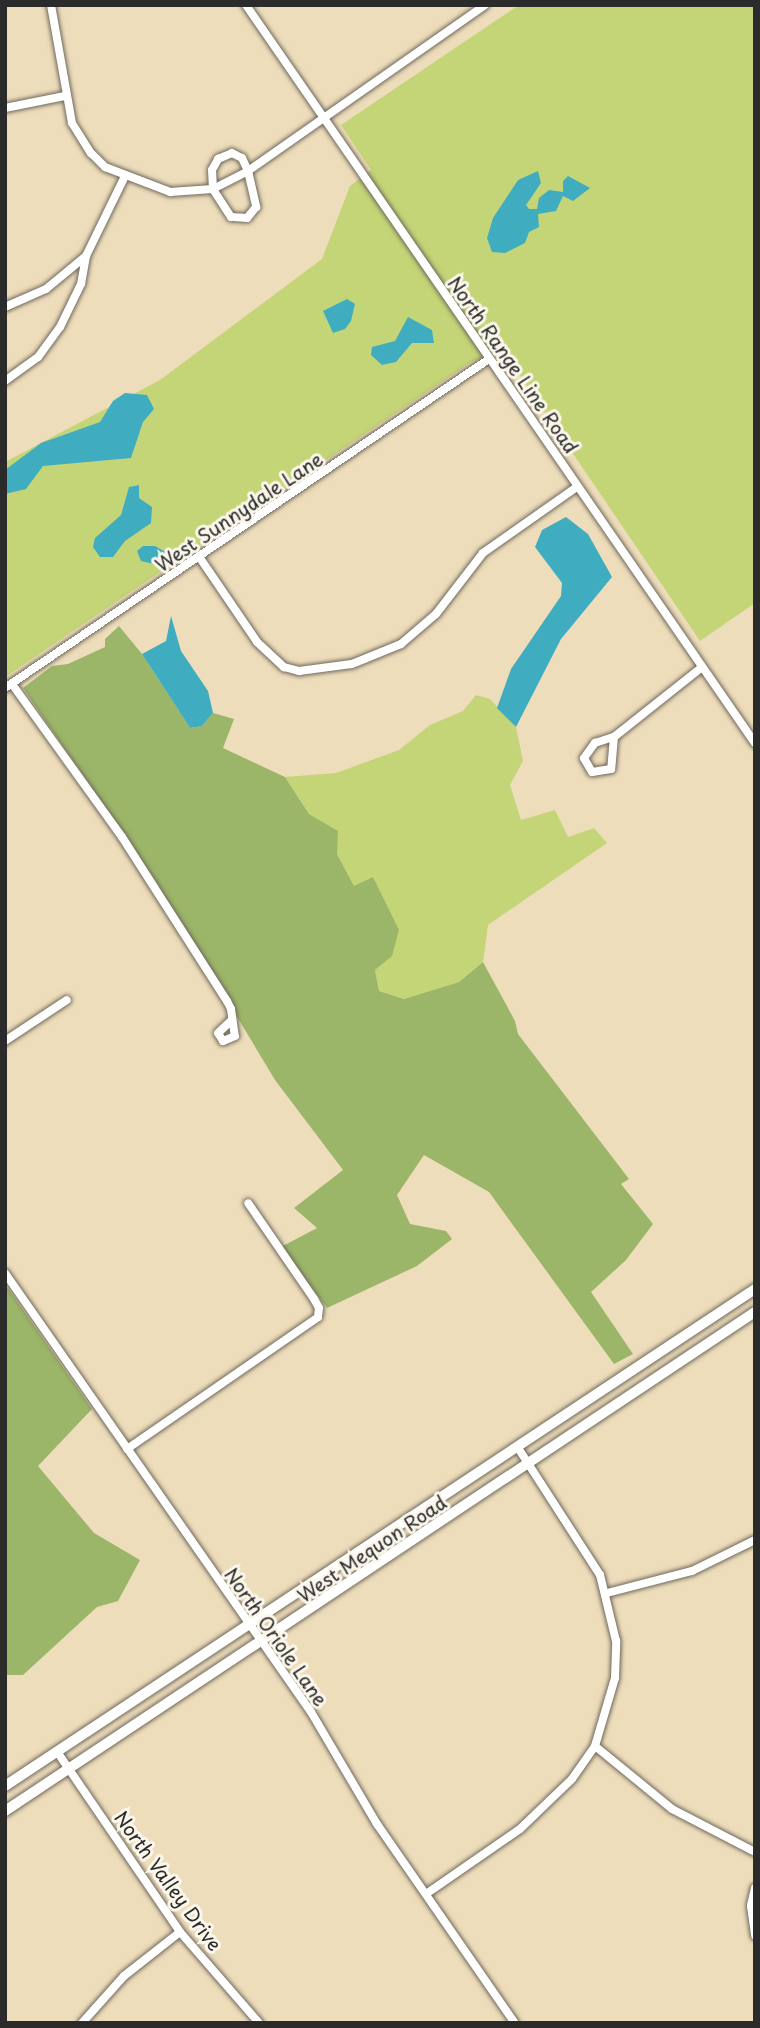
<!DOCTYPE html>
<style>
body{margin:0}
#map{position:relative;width:760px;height:2028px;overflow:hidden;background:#edb;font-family:"Playpen Sans",sans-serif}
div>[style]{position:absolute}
.green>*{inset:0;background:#c4d577}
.forest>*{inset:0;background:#9bb668}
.water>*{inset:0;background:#40acbf}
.roads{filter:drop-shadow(0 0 2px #6f695d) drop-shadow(0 0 2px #6f695d)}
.minor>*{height:8px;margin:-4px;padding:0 4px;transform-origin:4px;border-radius:4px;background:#fff}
.major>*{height:10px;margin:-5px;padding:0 5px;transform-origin:5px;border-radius:5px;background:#fff}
span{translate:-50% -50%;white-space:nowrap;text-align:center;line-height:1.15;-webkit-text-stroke:6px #fbf7ec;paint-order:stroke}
.street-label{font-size:19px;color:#2b2b2b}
.frame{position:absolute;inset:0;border:7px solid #2b2b2b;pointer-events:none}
</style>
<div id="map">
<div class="green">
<i style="clip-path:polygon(519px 5px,755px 5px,755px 603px,700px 641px,502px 349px,471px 362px,5px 677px,5px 462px,160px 380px,322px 259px,350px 186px,371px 170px,341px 125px)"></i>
<i style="clip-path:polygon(476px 695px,490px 699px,516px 727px,523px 761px,510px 785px,521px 820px,555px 810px,568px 837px,594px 828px,607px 843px,488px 925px,483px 962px,459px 982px,404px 999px,379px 991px,375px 970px,391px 956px,374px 878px,354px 886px,337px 854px,337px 831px,309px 814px,285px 777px,336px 773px,399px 750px,430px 725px,463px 711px)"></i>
</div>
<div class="forest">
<i style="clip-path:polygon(119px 626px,142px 654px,190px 728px,202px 726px,213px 713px,234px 719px,223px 748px,285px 777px,309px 814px,338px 831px,337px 854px,354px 886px,373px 877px,399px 930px,392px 956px,375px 970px,379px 991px,404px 999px,459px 982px,483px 962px,515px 1021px,518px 1034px,629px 1179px,621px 1184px,653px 1224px,626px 1260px,591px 1292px,633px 1354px,614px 1364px,489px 1192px,424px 1155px,397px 1195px,410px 1224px,446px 1231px,452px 1239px,417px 1266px,327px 1308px,281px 1247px,317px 1228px,294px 1208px,343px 1170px,275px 1080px,155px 880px,23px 688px,52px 666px,68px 664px,105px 647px,105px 639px)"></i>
<i style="clip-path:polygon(5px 1284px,92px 1409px,38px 1466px,94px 1533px,140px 1560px,118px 1601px,97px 1607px,23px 1675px,5px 1675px)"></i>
</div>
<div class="water">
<i style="clip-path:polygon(538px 171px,541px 183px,526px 205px,529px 209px,537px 209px,539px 198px,549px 190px,563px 192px,563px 181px,568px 176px,590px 188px,573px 201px,563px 196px,556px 211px,538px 214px,539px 227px,529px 232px,525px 243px,505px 253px,492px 252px,487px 238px,493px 218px,518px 180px)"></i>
<i style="clip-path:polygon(347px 299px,355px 304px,351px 321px,345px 329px,333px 333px,323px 311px)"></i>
<i style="clip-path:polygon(408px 317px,432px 330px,434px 343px,412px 343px,396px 362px,382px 365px,371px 355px,372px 347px,395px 341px)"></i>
<i style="clip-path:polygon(125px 393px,147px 395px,154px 409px,143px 422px,131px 458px,43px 466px,26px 489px,5px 494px,5px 470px,41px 443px,100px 422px,113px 401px)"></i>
<i style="clip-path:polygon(139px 485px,139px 498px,152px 507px,151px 523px,125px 541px,113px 557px,100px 557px,93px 547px,95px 538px,121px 515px,129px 487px)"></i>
<i style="clip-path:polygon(566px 517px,588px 534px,612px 577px,561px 639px,516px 727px,497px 708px,511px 669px,561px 596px,562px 583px,535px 547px,542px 530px)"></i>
<i style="clip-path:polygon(143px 546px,155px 546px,181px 561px,172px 568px,141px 561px,137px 551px)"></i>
<i style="clip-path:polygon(171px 616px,181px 651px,208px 691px,213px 713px,202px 726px,190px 728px,142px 654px,166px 641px)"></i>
</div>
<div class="roads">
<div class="minor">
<i style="left:51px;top:5px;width:120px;rotate:79.9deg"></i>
<i style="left:72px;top:123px;width:36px;rotate:58deg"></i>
<i style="left:91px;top:153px;width:20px;rotate:45deg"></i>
<i style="left:105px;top:167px;width:70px;rotate:21deg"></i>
<i style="left:170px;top:192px;width:43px;rotate:-4deg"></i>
<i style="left:213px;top:189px;width:39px;rotate:-27deg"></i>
<i style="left:248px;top:171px;width:289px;rotate:-35deg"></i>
<i style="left:246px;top:5px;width:897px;rotate:55.41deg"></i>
<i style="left:5px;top:108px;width:61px;rotate:-11.3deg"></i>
<i style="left:232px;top:153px;width:11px;rotate:27deg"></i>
<i style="left:242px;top:158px;width:14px;rotate:65deg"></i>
<i style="left:248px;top:171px;width:37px;rotate:77deg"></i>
<i style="left:256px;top:207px;width:14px;rotate:129deg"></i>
<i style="left:247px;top:218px;width:16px;rotate:-176deg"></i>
<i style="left:231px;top:217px;width:33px;rotate:-123deg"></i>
<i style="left:213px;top:189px;width:19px;rotate:-93deg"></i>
<i style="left:212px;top:170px;width:13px;rotate:-61deg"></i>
<i style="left:218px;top:159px;width:15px;rotate:-23deg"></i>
<i style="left:86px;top:256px;width:89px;rotate:-64deg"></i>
<i style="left:5px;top:307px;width:45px;rotate:-23.7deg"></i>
<i style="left:46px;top:289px;width:52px;rotate:-39.5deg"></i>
<i style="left:86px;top:256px;width:28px;rotate:100deg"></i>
<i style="left:81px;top:284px;width:48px;rotate:116deg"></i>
<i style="left:60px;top:327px;width:37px;rotate:126deg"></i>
<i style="left:38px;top:357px;width:41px;rotate:144deg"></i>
<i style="left:200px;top:558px;width:102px;rotate:55.8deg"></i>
<i style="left:257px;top:642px;width:37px;rotate:43deg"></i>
<i style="left:284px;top:667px;width:16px;rotate:15deg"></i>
<i style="left:299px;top:671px;width:53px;rotate:-7.5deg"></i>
<i style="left:352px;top:664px;width:53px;rotate:-22.2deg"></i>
<i style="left:401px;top:644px;width:46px;rotate:-40.6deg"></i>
<i style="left:436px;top:614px;width:77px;rotate:-52.4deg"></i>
<i style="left:483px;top:553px;width:115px;rotate:-35.1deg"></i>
<i style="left:12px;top:684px;width:188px;rotate:54.3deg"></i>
<i style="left:122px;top:837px;width:195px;rotate:57.4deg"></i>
<i style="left:227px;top:1001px;width:9px;rotate:63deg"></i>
<i style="left:231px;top:1009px;width:27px;rotate:82deg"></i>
<i style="left:235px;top:1036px;width:13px;rotate:157deg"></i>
<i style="left:223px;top:1041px;width:9px;rotate:-122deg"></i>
<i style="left:218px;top:1033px;width:19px;rotate:-43deg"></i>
<i style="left:5px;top:688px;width:585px;rotate:-34.21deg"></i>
<i style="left:614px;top:737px;width:32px;rotate:95deg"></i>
<i style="left:611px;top:769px;width:19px;rotate:171deg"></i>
<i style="left:592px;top:772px;width:16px;rotate:-120deg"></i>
<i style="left:584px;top:758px;width:19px;rotate:-54deg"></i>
<i style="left:595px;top:743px;width:20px;rotate:-18deg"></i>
<i style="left:614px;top:737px;width:112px;rotate:-38.5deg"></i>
<i style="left:5px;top:1041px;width:74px;rotate:-33.5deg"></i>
<i style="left:5px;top:1273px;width:535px;rotate:55.12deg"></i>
<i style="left:311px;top:1712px;width:130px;rotate:59.5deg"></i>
<i style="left:377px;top:1824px;width:242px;rotate:55.3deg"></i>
<i style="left:127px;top:1449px;width:232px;rotate:-34.6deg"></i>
<i style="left:318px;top:1317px;width:9px;rotate:-84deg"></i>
<i style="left:319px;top:1308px;width:10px;rotate:-119deg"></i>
<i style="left:314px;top:1299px;width:116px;rotate:-124.5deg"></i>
<i style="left:607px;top:1593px;width:88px;rotate:-14.5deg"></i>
<i style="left:692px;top:1571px;width:70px;rotate:-26.2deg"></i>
<i style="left:595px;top:1746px;width:99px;rotate:39.3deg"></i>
<i style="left:672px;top:1809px;width:93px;rotate:27.4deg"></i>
<i style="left:58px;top:1753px;width:217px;rotate:55.7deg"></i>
<i style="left:180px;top:1932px;width:121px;rotate:49deg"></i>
<i style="left:755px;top:1888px;width:18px;rotate:103deg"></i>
<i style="left:751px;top:1906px;width:30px;rotate:82deg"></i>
<i style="left:426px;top:1894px;width:114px;rotate:-34.7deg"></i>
<i style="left:520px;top:1829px;width:72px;rotate:-43.9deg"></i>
<i style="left:572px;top:1779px;width:40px;rotate:-55.1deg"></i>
<i style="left:595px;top:1746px;width:71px;rotate:-73.6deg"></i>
<i style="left:615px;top:1678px;width:37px;rotate:-88deg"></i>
<i style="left:616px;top:1641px;width:68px;rotate:-103.6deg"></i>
<i style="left:600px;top:1575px;width:151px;rotate:-122.8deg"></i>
<i style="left:82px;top:2023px;width:63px;rotate:-48.2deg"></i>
<i style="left:124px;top:1976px;width:71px;rotate:-38.2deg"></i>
</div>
<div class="major">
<i style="left:5px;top:1786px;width:900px;rotate:-33.53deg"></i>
<i style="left:5px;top:1811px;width:901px;rotate:-33.64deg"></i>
</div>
</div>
<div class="street-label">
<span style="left:513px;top:365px;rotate:55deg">North Range Line Road</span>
<span style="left:239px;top:512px;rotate:-34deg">West Sunnydale Lane</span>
<span style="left:372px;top:1549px;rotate:-34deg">West Mequon Road</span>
<span style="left:276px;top:1637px;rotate:55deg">North Oriole Lane</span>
<span style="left:168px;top:1881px;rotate:54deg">North Valley Drive</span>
</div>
<div class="frame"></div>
</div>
